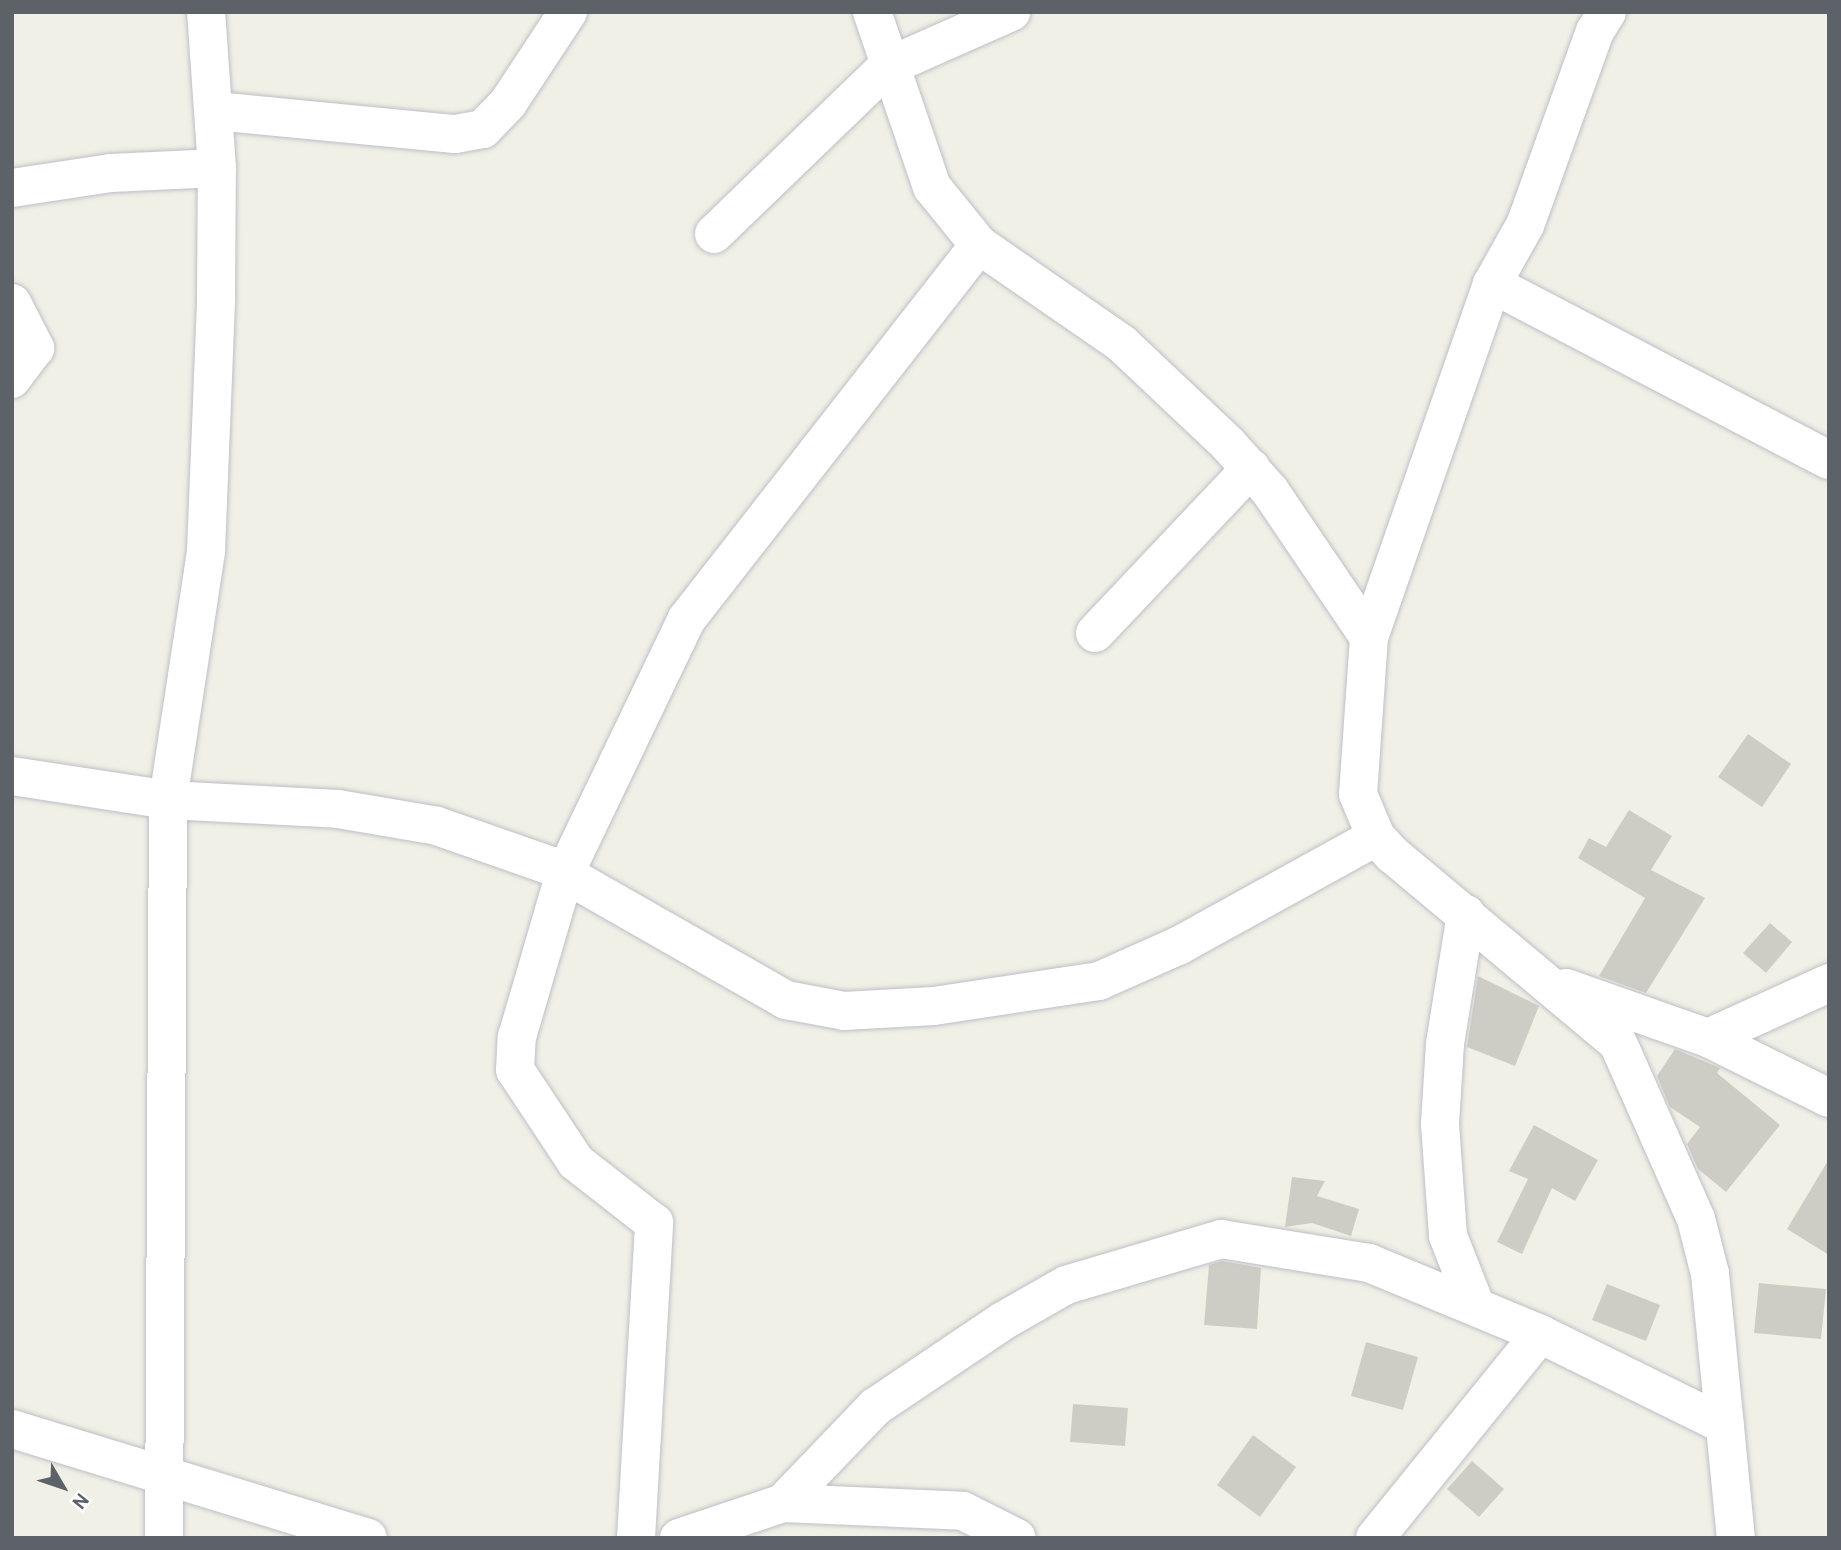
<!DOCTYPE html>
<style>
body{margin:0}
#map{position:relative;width:1841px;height:1550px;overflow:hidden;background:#f1f0e6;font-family:Overpass,sans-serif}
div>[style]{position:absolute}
.building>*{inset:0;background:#cecdc5}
.roads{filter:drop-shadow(0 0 2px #bdbfc6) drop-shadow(0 0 2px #bdbfc6)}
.minor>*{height:38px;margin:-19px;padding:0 19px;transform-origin:19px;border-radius:19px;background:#fff}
span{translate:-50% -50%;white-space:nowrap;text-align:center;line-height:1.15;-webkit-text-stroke:7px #fff;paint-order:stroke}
.frame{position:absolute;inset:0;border:14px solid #5d6168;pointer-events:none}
.north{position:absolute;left:28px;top:1452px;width:70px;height:70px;-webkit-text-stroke:5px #fff;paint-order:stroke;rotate:129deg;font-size:19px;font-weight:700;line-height:28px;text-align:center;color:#5d6168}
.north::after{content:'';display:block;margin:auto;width:24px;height:32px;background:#5d6168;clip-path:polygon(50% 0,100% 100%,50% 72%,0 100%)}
</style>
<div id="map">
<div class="building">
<i style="clip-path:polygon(1748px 734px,1791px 764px,1762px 807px,1718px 777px)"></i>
<i style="clip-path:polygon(1629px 810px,1672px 836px,1651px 870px,1705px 898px,1646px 993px,1599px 976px,1645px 898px,1578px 858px,1589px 838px,1606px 847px)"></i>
<i style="clip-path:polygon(1770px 923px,1792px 942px,1766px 973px,1743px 953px)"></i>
<i style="clip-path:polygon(1478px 976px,1539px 1006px,1515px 1066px,1467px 1047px)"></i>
<i style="clip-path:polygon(1675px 1049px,1720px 1068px,1717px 1073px,1780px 1125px,1726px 1192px,1698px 1169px,1687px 1144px,1700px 1127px,1670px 1107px,1657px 1076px)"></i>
<i style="clip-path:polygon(1534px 1125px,1598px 1160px,1575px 1201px,1552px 1188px,1522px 1254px,1497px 1242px,1528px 1179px,1509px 1171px)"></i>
<i style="clip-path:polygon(1829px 1159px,1829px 1255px,1787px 1229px)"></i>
<i style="clip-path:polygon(1292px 1177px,1325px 1181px,1317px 1196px,1359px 1209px,1351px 1236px,1312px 1223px,1285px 1227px)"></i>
<i style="clip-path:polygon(1222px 1261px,1261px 1268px,1257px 1329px,1204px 1325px,1209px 1265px)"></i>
<i style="clip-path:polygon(1759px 1283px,1826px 1289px,1821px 1339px,1754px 1333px)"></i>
<i style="clip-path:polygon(1607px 1284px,1660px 1305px,1646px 1341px,1592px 1320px)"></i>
<i style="clip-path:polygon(1366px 1342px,1418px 1357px,1403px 1410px,1351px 1396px)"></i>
<i style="clip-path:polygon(1073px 1404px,1128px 1408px,1125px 1446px,1070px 1442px)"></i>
<i style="clip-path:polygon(1253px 1435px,1296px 1467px,1260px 1517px,1217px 1485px)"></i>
<i style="clip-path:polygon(1472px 1461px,1504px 1489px,1479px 1517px,1447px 1489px)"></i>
</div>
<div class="roads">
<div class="minor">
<i style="left:1607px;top:12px;width:22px;rotate:122deg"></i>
<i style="left:1595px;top:31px;width:206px;rotate:109.8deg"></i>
<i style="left:1525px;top:225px;width:68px;rotate:119.2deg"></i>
<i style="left:1492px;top:284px;width:374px;rotate:109.2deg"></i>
<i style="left:1369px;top:637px;width:157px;rotate:94deg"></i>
<i style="left:1358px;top:794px;width:47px;rotate:67.3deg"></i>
<i style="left:1376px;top:837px;width:25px;rotate:47deg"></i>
<i style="left:1393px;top:855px;width:293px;rotate:39.9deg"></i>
<i style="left:1618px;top:1043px;width:193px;rotate:66.1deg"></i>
<i style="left:1696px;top:1219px;width:57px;rotate:75.7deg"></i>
<i style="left:1710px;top:1274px;width:265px;rotate:84.4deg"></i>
<i style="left:215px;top:111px;width:241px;rotate:5.5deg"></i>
<i style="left:455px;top:134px;width:28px;rotate:-10deg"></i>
<i style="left:483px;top:129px;width:36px;rotate:-46deg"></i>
<i style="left:508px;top:103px;width:109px;rotate:-56.6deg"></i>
<i style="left:12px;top:188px;width:100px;rotate:-8.6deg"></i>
<i style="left:111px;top:173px;width:106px;rotate:-2.7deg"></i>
<i style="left:714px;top:234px;width:240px;rotate:-44deg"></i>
<i style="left:887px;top:67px;width:136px;rotate:-23.9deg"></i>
<i style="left:979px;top:245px;width:173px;rotate:34.6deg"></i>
<i style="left:1121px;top:343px;width:147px;rotate:43.3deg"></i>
<i style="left:1228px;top:444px;width:63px;rotate:48.2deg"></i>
<i style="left:1270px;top:491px;width:176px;rotate:55.9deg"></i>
<i style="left:1492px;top:284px;width:380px;rotate:27.6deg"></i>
<i style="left:12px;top:303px;width:51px;rotate:62.9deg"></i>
<i style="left:35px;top:348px;width:39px;rotate:127deg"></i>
<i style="left:1095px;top:633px;width:227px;rotate:-46.6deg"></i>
<i style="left:12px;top:776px;width:158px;rotate:8.7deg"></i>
<i style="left:168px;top:800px;width:170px;rotate:3deg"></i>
<i style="left:338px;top:809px;width:100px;rotate:9.7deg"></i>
<i style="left:437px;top:826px;width:121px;rotate:19.3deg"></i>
<i style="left:551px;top:866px;width:271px;rotate:29.7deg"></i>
<i style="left:786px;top:1000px;width:59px;rotate:10.7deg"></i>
<i style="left:844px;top:1011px;width:90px;rotate:-3.2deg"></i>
<i style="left:934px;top:1006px;width:167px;rotate:-8.6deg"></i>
<i style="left:1099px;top:981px;width:89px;rotate:-24deg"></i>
<i style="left:1180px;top:945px;width:224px;rotate:-28.9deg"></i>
<i style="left:1466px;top:914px;width:132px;rotate:99.2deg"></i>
<i style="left:1445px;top:1044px;width:80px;rotate:93.6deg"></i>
<i style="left:1440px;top:1124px;width:112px;rotate:85.9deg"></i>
<i style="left:1448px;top:1236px;width:76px;rotate:68.5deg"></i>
<i style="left:1566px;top:988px;width:151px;rotate:19.4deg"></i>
<i style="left:1708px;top:1038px;width:135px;rotate:26.4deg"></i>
<i style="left:1708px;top:1038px;width:133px;rotate:-24.4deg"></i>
<i style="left:12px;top:1429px;width:372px;rotate:17deg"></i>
<i style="left:783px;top:1503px;width:133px;rotate:-46.2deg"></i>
<i style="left:875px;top:1407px;width:154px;rotate:-33.9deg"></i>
<i style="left:1003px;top:1321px;width:73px;rotate:-29.7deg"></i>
<i style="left:1066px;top:1285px;width:162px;rotate:-16.5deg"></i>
<i style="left:1221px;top:1239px;width:150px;rotate:9.2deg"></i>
<i style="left:1369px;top:1263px;width:185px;rotate:22.5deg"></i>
<i style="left:1540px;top:1334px;width:206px;rotate:26.2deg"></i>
<i style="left:164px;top:1538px;width:738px;rotate:-89.69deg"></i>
<i style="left:168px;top:800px;width:252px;rotate:-81.3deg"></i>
<i style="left:206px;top:551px;width:254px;rotate:-87.7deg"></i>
<i style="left:216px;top:297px;width:129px;rotate:-89.6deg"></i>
<i style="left:217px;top:168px;width:156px;rotate:-94deg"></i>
<i style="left:636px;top:1538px;width:316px;rotate:-86.7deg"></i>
<i style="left:654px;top:1223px;width:99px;rotate:-142deg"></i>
<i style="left:576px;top:1162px;width:110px;rotate:-123.5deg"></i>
<i style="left:515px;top:1070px;width:33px;rotate:-87deg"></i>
<i style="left:517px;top:1037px;width:171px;rotate:-73.7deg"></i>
<i style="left:565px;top:873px;width:280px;rotate:-64.4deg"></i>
<i style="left:686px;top:620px;width:476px;rotate:-52deg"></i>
<i style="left:979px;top:245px;width:75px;rotate:-129deg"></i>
<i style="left:932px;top:187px;width:185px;rotate:-108.9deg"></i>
<i style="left:679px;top:1538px;width:110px;rotate:-18.6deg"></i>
<i style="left:783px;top:1503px;width:180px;rotate:2.5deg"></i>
<i style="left:963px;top:1511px;width:60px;rotate:26.6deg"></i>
<i style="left:1375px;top:1538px;width:262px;rotate:-51deg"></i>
</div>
</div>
<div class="frame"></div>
<div class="north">N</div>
</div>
